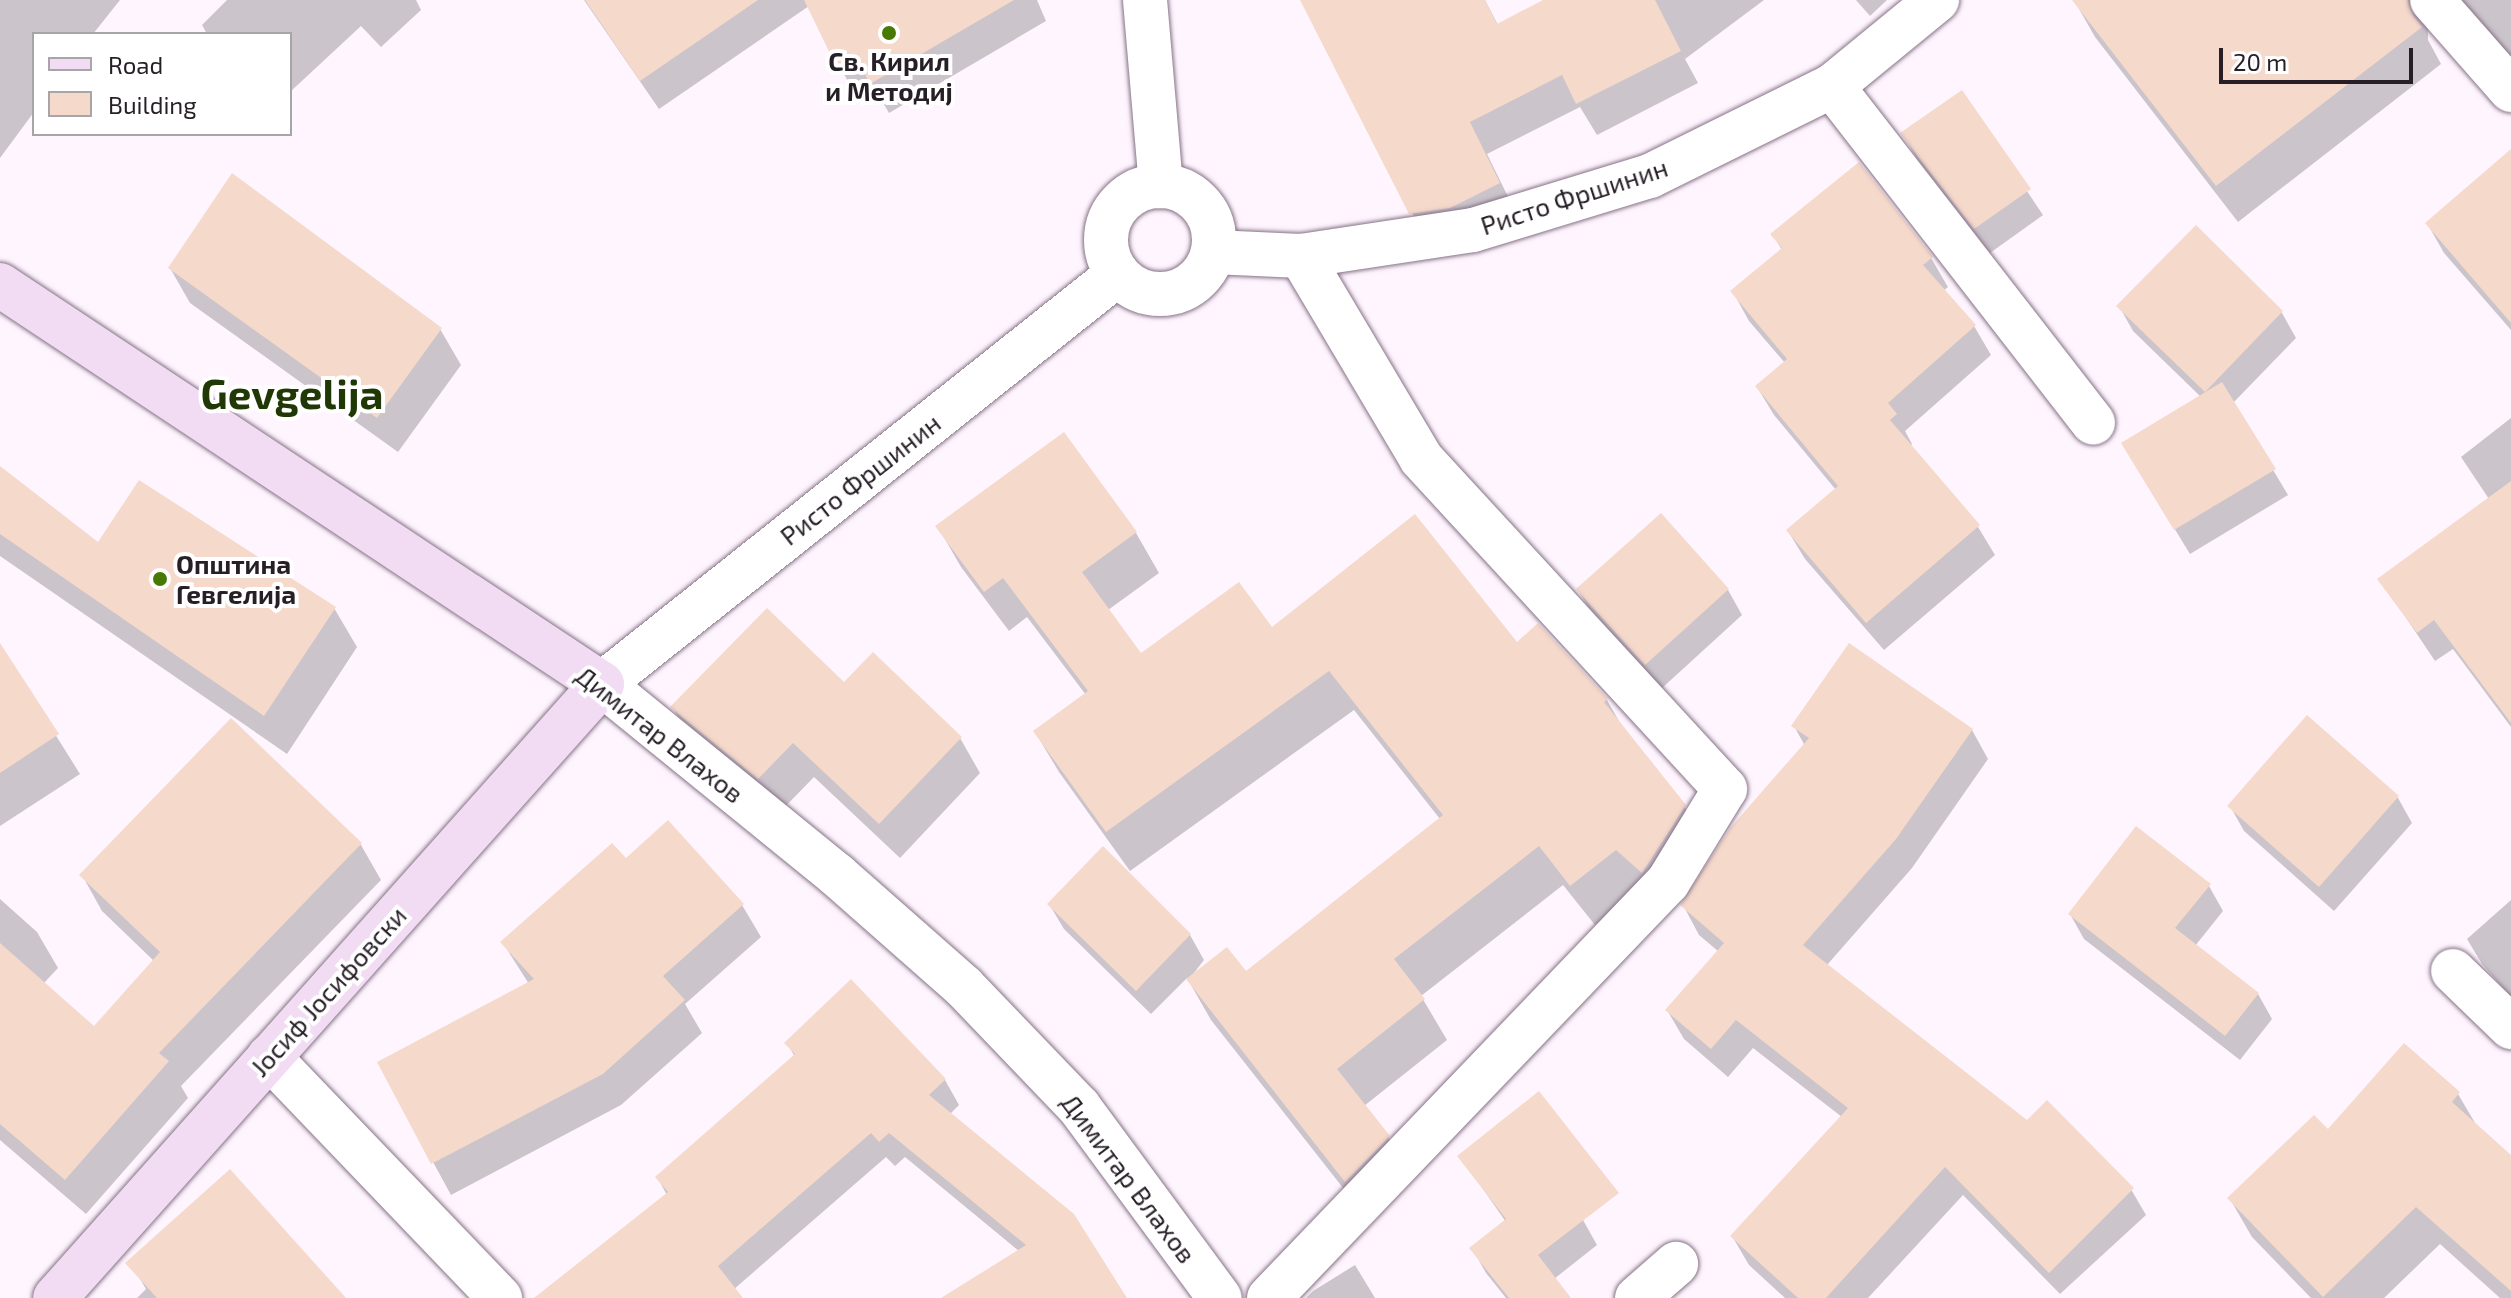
<!DOCTYPE html>
<meta charset="utf-8">
<style>
body{margin:0}
#map{position:relative;width:2511px;height:1298px;overflow:hidden;background:#fef5fe;font-family:"Exo 2",sans-serif}
div>[style]{position:absolute}
.shadow>*{inset:0;background:#0003}
.building>*{inset:0;background:#f5d9ca}
.roads{filter:drop-shadow(0 0 2px #867286) drop-shadow(0 0 2px #867286)}
.street>*{height:44px;margin:-22px;padding:0 22px;transform-origin:22px;border-radius:22px;background:#fff}
.street>.ring{margin:-22px;padding:0;box-sizing:content-box;background:none;border:44px solid #fff;border-radius:50%}
.secondary>*{height:44px;margin:-22px;padding:0 22px;transform-origin:22px;border-radius:22px;background:#f2dcf4}
.dots>*{width:22px;height:22px;translate:-50% -50%;box-sizing:border-box;border:4px solid #fff;border-radius:50%}
span{translate:-50% -50%;white-space:nowrap;text-align:center;line-height:1.15;-webkit-text-stroke:8px #fff;paint-order:stroke}
.poi-label{font-size:26px;color:#261f26;font-weight:700}
.left{translate:0 -50%;text-align:left}
.street-label{font-size:26px;color:#261f26}
.town-label{font-size:42px;color:#1f3805;font-weight:700}
.legend{position:absolute;left:32px;top:32px;width:260px;height:104px;box-sizing:border-box;background:#fff;border:2px solid #a8a5a8;margin:0;padding:10px 14px;list-style:none;font-size:24px;color:#261f26}
.legend li{display:flex;align-items:center;gap:16px;height:40px}
.legend b{width:40px;border:2px solid #a8a5a8}
.scale{position:absolute;left:2219px;top:48px;width:194px;height:36px;box-sizing:border-box;border:4px solid #261f26;border-top:0;padding-left:10px;font-size:24px;line-height:28px;white-space:nowrap;color:#261f26;-webkit-text-stroke:6px #fff;paint-order:stroke}
</style>
<div id="map">
<div class="shadow">
<i style="clip-path:polygon(0 0,120px 0,93px 34px,34px 34px,34px 112px,0 158px)"></i>
<i style="clip-path:polygon(227px 0,416px 0,421px 10px,381px 47px,361px 26px,290px 92px,290px 34px,207px 34px,202px 25px)"></i>
<i style="clip-path:polygon(584px 0,1037px 0,1046px 21px,889px 113px,878px 94px,859px 103px,809px 6px,659px 109px)"></i>
<i style="clip-path:polygon(1302px 0,1485px 0,1498px 25px,1547px 0,1764px 0,1685px 59px,1698px 83px,1597px 135px,1580px 107px,1487px 154px,1517px 215px,1429px 246px)"></i>
<i style="clip-path:polygon(1856px 0,1887px 0,1870px 16px)"></i>
<i style="clip-path:polygon(2074px 0,2511px 0,2511px 60px,2435px 18px,2428px 30px,2428px 40px,2441px 64px,2238px 222px,2095px 37px)"></i>
<i style="clip-path:polygon(1961px 93px,2043px 215px,1990px 253px,1917px 159px,1903px 134px)"></i>
<i style="clip-path:polygon(1859px 165px,1931px 258px,1948px 287px,1943px 291px,1974px 326px,1991px 355px,1905px 431px,1912px 444px,1910px 446px,1978px 527px,1995px 555px,1884px 650px,1805px 559px,1788px 531px,1836px 490px,1774px 415px,1757px 387px,1785px 363px,1749px 321px,1733px 292px,1782px 250px,1773px 235px)"></i>
<i style="clip-path:polygon(2511px 176px,2511px 330px,2444px 253px,2427px 223px)"></i>
<i style="clip-path:polygon(2196px 228px,2282px 313px,2296px 338px,2233px 403px,2288px 495px,2190px 554px,2138px 469px,2201px 397px,2133px 331px,2119px 306px)"></i>
<i style="clip-path:polygon(170px 268px,440px 329px,461px 365px,398px 452px,190px 303px)"></i>
<i style="clip-path:polygon(2511px 418px,2511px 727px,2453px 649px,2435px 661px,2380px 579px,2489px 499px,2461px 457px)"></i>
<i style="clip-path:polygon(1063px 434px,1136px 533px,1159px 573px,1108px 610px,1141px 656px,1271px 630px,1516px 645px,1607px 700px,1624px 730px,1684px 806px,1708px 846px,1640px 889px,1595px 925px,1563px 885px,1421px 996px,1447px 1040px,1364px 1106px,1388px 1137px,1412px 1177px,1369px 1221px,1211px 1020px,1187px 978px,1151px 1014px,1064px 929px,1049px 904px,1190px 935px,1204px 960px,1190px 978px,1245px 973px,1440px 819px,1354px 710px,1130px 871px,1059px 772px,1035px 732px,1086px 695px,1027px 617px,1009px 631px,961px 567px,938px 527px)"></i>
<i style="clip-path:polygon(0 468px,98px 545px,334px 608px,357px 647px,287px 754px,0 556px)"></i>
<i style="clip-path:polygon(1578px 590px,1728px 590px,1742px 615px,1661px 689px,1593px 615px)"></i>
<i style="clip-path:polygon(0 646px,80px 774px,0 826px)"></i>
<i style="clip-path:polygon(844px 685px,960px 738px,980px 773px,900px 858px,814px 777px,779px 813px,693px 743px,673px 708px)"></i>
<i style="clip-path:polygon(2308px 718px,2398px 798px,2412px 823px,2334px 911px,2244px 831px,2230px 806px)"></i>
<i style="clip-path:polygon(232px 721px,361px 845px,381px 880px,181px 1086px,188px 1098px,86px 1214px,0 1140px,0 899px,37px 932px,58px 968px,43px 984px,94px 1029px,154px 961px,102px 911px,82px 875px)"></i>
<i style="clip-path:polygon(1794px 726px,1972px 730px,1988px 759px,1912px 868px,1827px 965px,2027px 1122px,2129px 1186px,2146px 1215px,2060px 1294px,1963px 1195px,1868px 1298px,1785px 1298px,1749px 1265px,1732px 1236px,1842px 1117px,1753px 1048px,1728px 1077px,1684px 1039px,1667px 1010px,1719px 952px,1699px 935px,1683px 905px,1805px 746px)"></i>
<i style="clip-path:polygon(626px 860px,742px 905px,761px 937px,685px 1004px,702px 1033px,621px 1105px,451px 1195px,379px 1063px,529px 984px,503px 943px)"></i>
<i style="clip-path:polygon(2209px 886px,2223px 911px,2195px 946px,2258px 994px,2272px 1019px,2240px 1060px,2084px 939px,2070px 914px)"></i>
<i style="clip-path:polygon(2511px 900px,2511px 997px,2482px 964px,2467px 939px)"></i>
<i style="clip-path:polygon(851px 982px,945px 1080px,959px 1105px,950px 1114px,1125px 1298px,945px 1298px,1019px 1251px,905px 1157px,895px 1166px,886px 1157px,733px 1290px,737px 1298px,566px 1298px,667px 1195px,657px 1177px,795px 1057px,787px 1043px)"></i>
<i style="clip-path:polygon(2458px 1094px,2478px 1128px,2511px 1157px,2511px 1298px,2500px 1298px,2440px 1244px,2384px 1298px,2311px 1298px,2252px 1237px,2230px 1199px,2328px 1132px)"></i>
<i style="clip-path:polygon(1460px 1156px,1583px 1220px,1597px 1245px,1554px 1279px,1568px 1298px,1506px 1298px,1486px 1273px,1472px 1248px,1506px 1222px)"></i>
<i style="clip-path:polygon(1355px 1265px,1375px 1298px,1306px 1298px,1313px 1291px)"></i>
<i style="clip-path:polygon(137px 1274px,343px 1298px,137px 1298px,146px 1289px)"></i>
</div>
<div class="building">
<i style="clip-path:polygon(585px 0,758px 0,640px 81px)"></i>
<i style="clip-path:polygon(804px 0,1014px 0,870px 84px,860px 65px,840px 74px)"></i>
<i style="clip-path:polygon(1300px 0,1485px 0,1497px 24px,1543px 0,1655px 0,1681px 51px,1576px 104px,1562px 75px,1470px 122px,1500px 183px,1450px 208px,1409px 214px)"></i>
<i style="clip-path:polygon(2072px 0,2408px 0,2413px 16px,2422px 27px,2216px 186px)"></i>
<i style="clip-path:polygon(1962px 90px,2031px 189px,1974px 229px,1900px 133px)"></i>
<i style="clip-path:polygon(2511px 149px,2511px 323px,2425px 223px)"></i>
<i style="clip-path:polygon(1859px 162px,1933px 257px,1923px 265px,1976px 325px,1888px 403px,1897px 414px,1890px 420px,1980px 525px,1866px 623px,1786px 530px,1838px 486px,1755px 386px,1787px 359px,1730px 291px,1782px 248px,1770px 234px)"></i>
<i style="clip-path:polygon(232px 173px,442px 328px,377px 418px,168px 268px)"></i>
<i style="clip-path:polygon(2196px 225px,2283px 311px,2205px 392px,2116px 306px)"></i>
<i style="clip-path:polygon(2222px 382px,2276px 469px,2174px 530px,2121px 443px)"></i>
<i style="clip-path:polygon(1064px 432px,1137px 532px,1082px 572px,1141px 653px,1239px 582px,1272px 627px,1415px 514px,1517px 642px,1538px 623px,1608px 699px,1604px 702px,1686px 805px,1642px 873px,1616px 850px,1570px 886px,1539px 846px,1394px 959px,1425px 999px,1337px 1069px,1390px 1136px,1345px 1182px,1186px 979px,1227px 947px,1246px 971px,1443px 815px,1329px 671px,1106px 832px,1033px 731px,1088px 691px,1003px 578px,984px 592px,935px 526px)"></i>
<i style="clip-path:polygon(0 466px,98px 542px,139px 480px,336px 607px,264px 716px,0 534px)"></i>
<i style="clip-path:polygon(2511px 481px,2511px 723px,2434px 620px,2417px 633px,2377px 579px)"></i>
<i style="clip-path:polygon(1661px 513px,1729px 589px,1645px 665px,1576px 589px)"></i>
<i style="clip-path:polygon(767px 608px,844px 682px,873px 652px,962px 737px,879px 824px,793px 743px,758px 779px,670px 707px)"></i>
<i style="clip-path:polygon(0 643px,59px 734px,0 773px)"></i>
<i style="clip-path:polygon(1849px 643px,1973px 729px,1896px 839px,1803px 945px,2027px 1120px,2047px 1100px,2134px 1188px,2049px 1273px,1945px 1167px,1826px 1298px,1798px 1298px,1730px 1236px,1848px 1108px,1736px 1020px,1711px 1049px,1665px 1010px,1724px 943px,1680px 905px,1731px 827px,1809px 738px,1791px 726px)"></i>
<i style="clip-path:polygon(2307px 715px,2399px 796px,2319px 887px,2227px 806px)"></i>
<i style="clip-path:polygon(231px 718px,362px 843px,159px 1053px,169px 1061px,65px 1180px,0 1124px,0 943px,94px 1026px,160px 952px,79px 875px)"></i>
<i style="clip-path:polygon(668px 820px,744px 904px,663px 976px,685px 1000px,603px 1074px,431px 1164px,377px 1062px,534px 979px,500px 942px,612px 843px,626px 858px)"></i>
<i style="clip-path:polygon(2136px 826px,2211px 884px,2175px 928px,2259px 993px,2225px 1036px,2068px 914px)"></i>
<i style="clip-path:polygon(1103px 846px,1191px 934px,1136px 991px,1047px 904px)"></i>
<i style="clip-path:polygon(851px 979px,946px 1079px,929px 1095px,1074px 1214px,1127px 1298px,941px 1298px,1026px 1245px,889px 1133px,879px 1142px,871px 1133px,718px 1266px,743px 1298px,534px 1298px,668px 1192px,655px 1177px,795px 1054px,784px 1043px)"></i>
<i style="clip-path:polygon(2404px 1043px,2460px 1092px,2452px 1102px,2511px 1155px,2511px 1291px,2416px 1207px,2323px 1297px,2227px 1198px,2314px 1115px,2328px 1129px)"></i>
<i style="clip-path:polygon(1539px 1091px,1619px 1193px,1538px 1255px,1571px 1298px,1509px 1298px,1469px 1248px,1506px 1219px,1457px 1156px)"></i>
<i style="clip-path:polygon(230px 1169px,346px 1298px,157px 1298px,125px 1263px)"></i>
</div>
<div class="roads">
<div class="street">
<i style="left:1145px;top:0;width:187px;rotate:85.1deg"></i>
<i style="left:2432px;top:0;width:120px;rotate:48.7deg"></i>
<i style="left:1832px;top:86px;width:426px;rotate:52.2deg"></i>
<i class="ring" style="left:1106px;top:186px;width:64px;height:64px"></i>
<i style="left:1213px;top:252px;width:88px;rotate:2.6deg"></i>
<i style="left:1301px;top:256px;width:174px;rotate:-8.6deg"></i>
<i style="left:1473px;top:230px;width:185px;rotate:-17deg"></i>
<i style="left:1650px;top:176px;width:203px;rotate:-26.3deg"></i>
<i style="left:1832px;top:86px;width:136px;rotate:-39.3deg"></i>
<i style="left:1118px;top:274px;width:659px;rotate:141.53deg"></i>
<i style="left:602px;top:684px;width:303px;rotate:39.1deg"></i>
<i style="left:837px;top:875px;width:169px;rotate:41.4deg"></i>
<i style="left:964px;top:987px;width:166px;rotate:46.2deg"></i>
<i style="left:1079px;top:1107px;width:237px;rotate:53.6deg"></i>
<i style="left:2453px;top:971px;width:81px;rotate:44deg"></i>
<i style="left:269px;top:1057px;width:334px;rotate:46.2deg"></i>
<i style="left:1269px;top:1298px;width:576px;rotate:-46.19deg"></i>
<i style="left:1668px;top:882px;width:109px;rotate:-58.5deg"></i>
<i style="left:1725px;top:789px;width:449px;rotate:-132.6deg"></i>
<i style="left:1421px;top:458px;width:235px;rotate:-120.7deg"></i>
<i style="left:1637px;top:1298px;width:52px;rotate:-41.1deg"></i>
</div>
<div class="secondary">
<i style="left:0;top:285px;width:722px;rotate:33.54deg"></i>
<i style="left:602px;top:684px;width:822px;rotate:131.7deg"></i>
</div>
</div>
<div class="dots">
<i style="left:889px;top:33px;background:#477903"></i>
<i style="left:160px;top:579px;background:#477903"></i>
</div>
<div class="poi-label">
<span style="left:889px;top:76px">Св. Кирил<br>и Методиј</span>
<span class="left" style="left:176px;top:579px">Општина<br>Гевгелија</span>
</div>
<div class="street-label">
<span style="left:1574px;top:196px;rotate:-18deg">Ристо Фршинин</span>
<span style="left:860px;top:479px;rotate:-38deg">Ристо Фршинин</span>
<span style="left:660px;top:734px;rotate:38deg">Димитар Влахов</span>
<span style="left:328px;top:991px;rotate:-48deg">Јосиф Јосифовски</span>
<span style="left:1129px;top:1178px;rotate:53deg">Димитар Влахов</span>
</div>
<div class="town-label">
<span style="left:292px;top:392px">Gevgelija</span>
</div>
<ul class="legend">
<li><b style="height:10px;background:#f2dcf4"></b>Road</li>
<li><b style="height:22px;background:#f5d9ca"></b>Building</li>
</ul>
<div class="scale">20 m</div>
</div>
